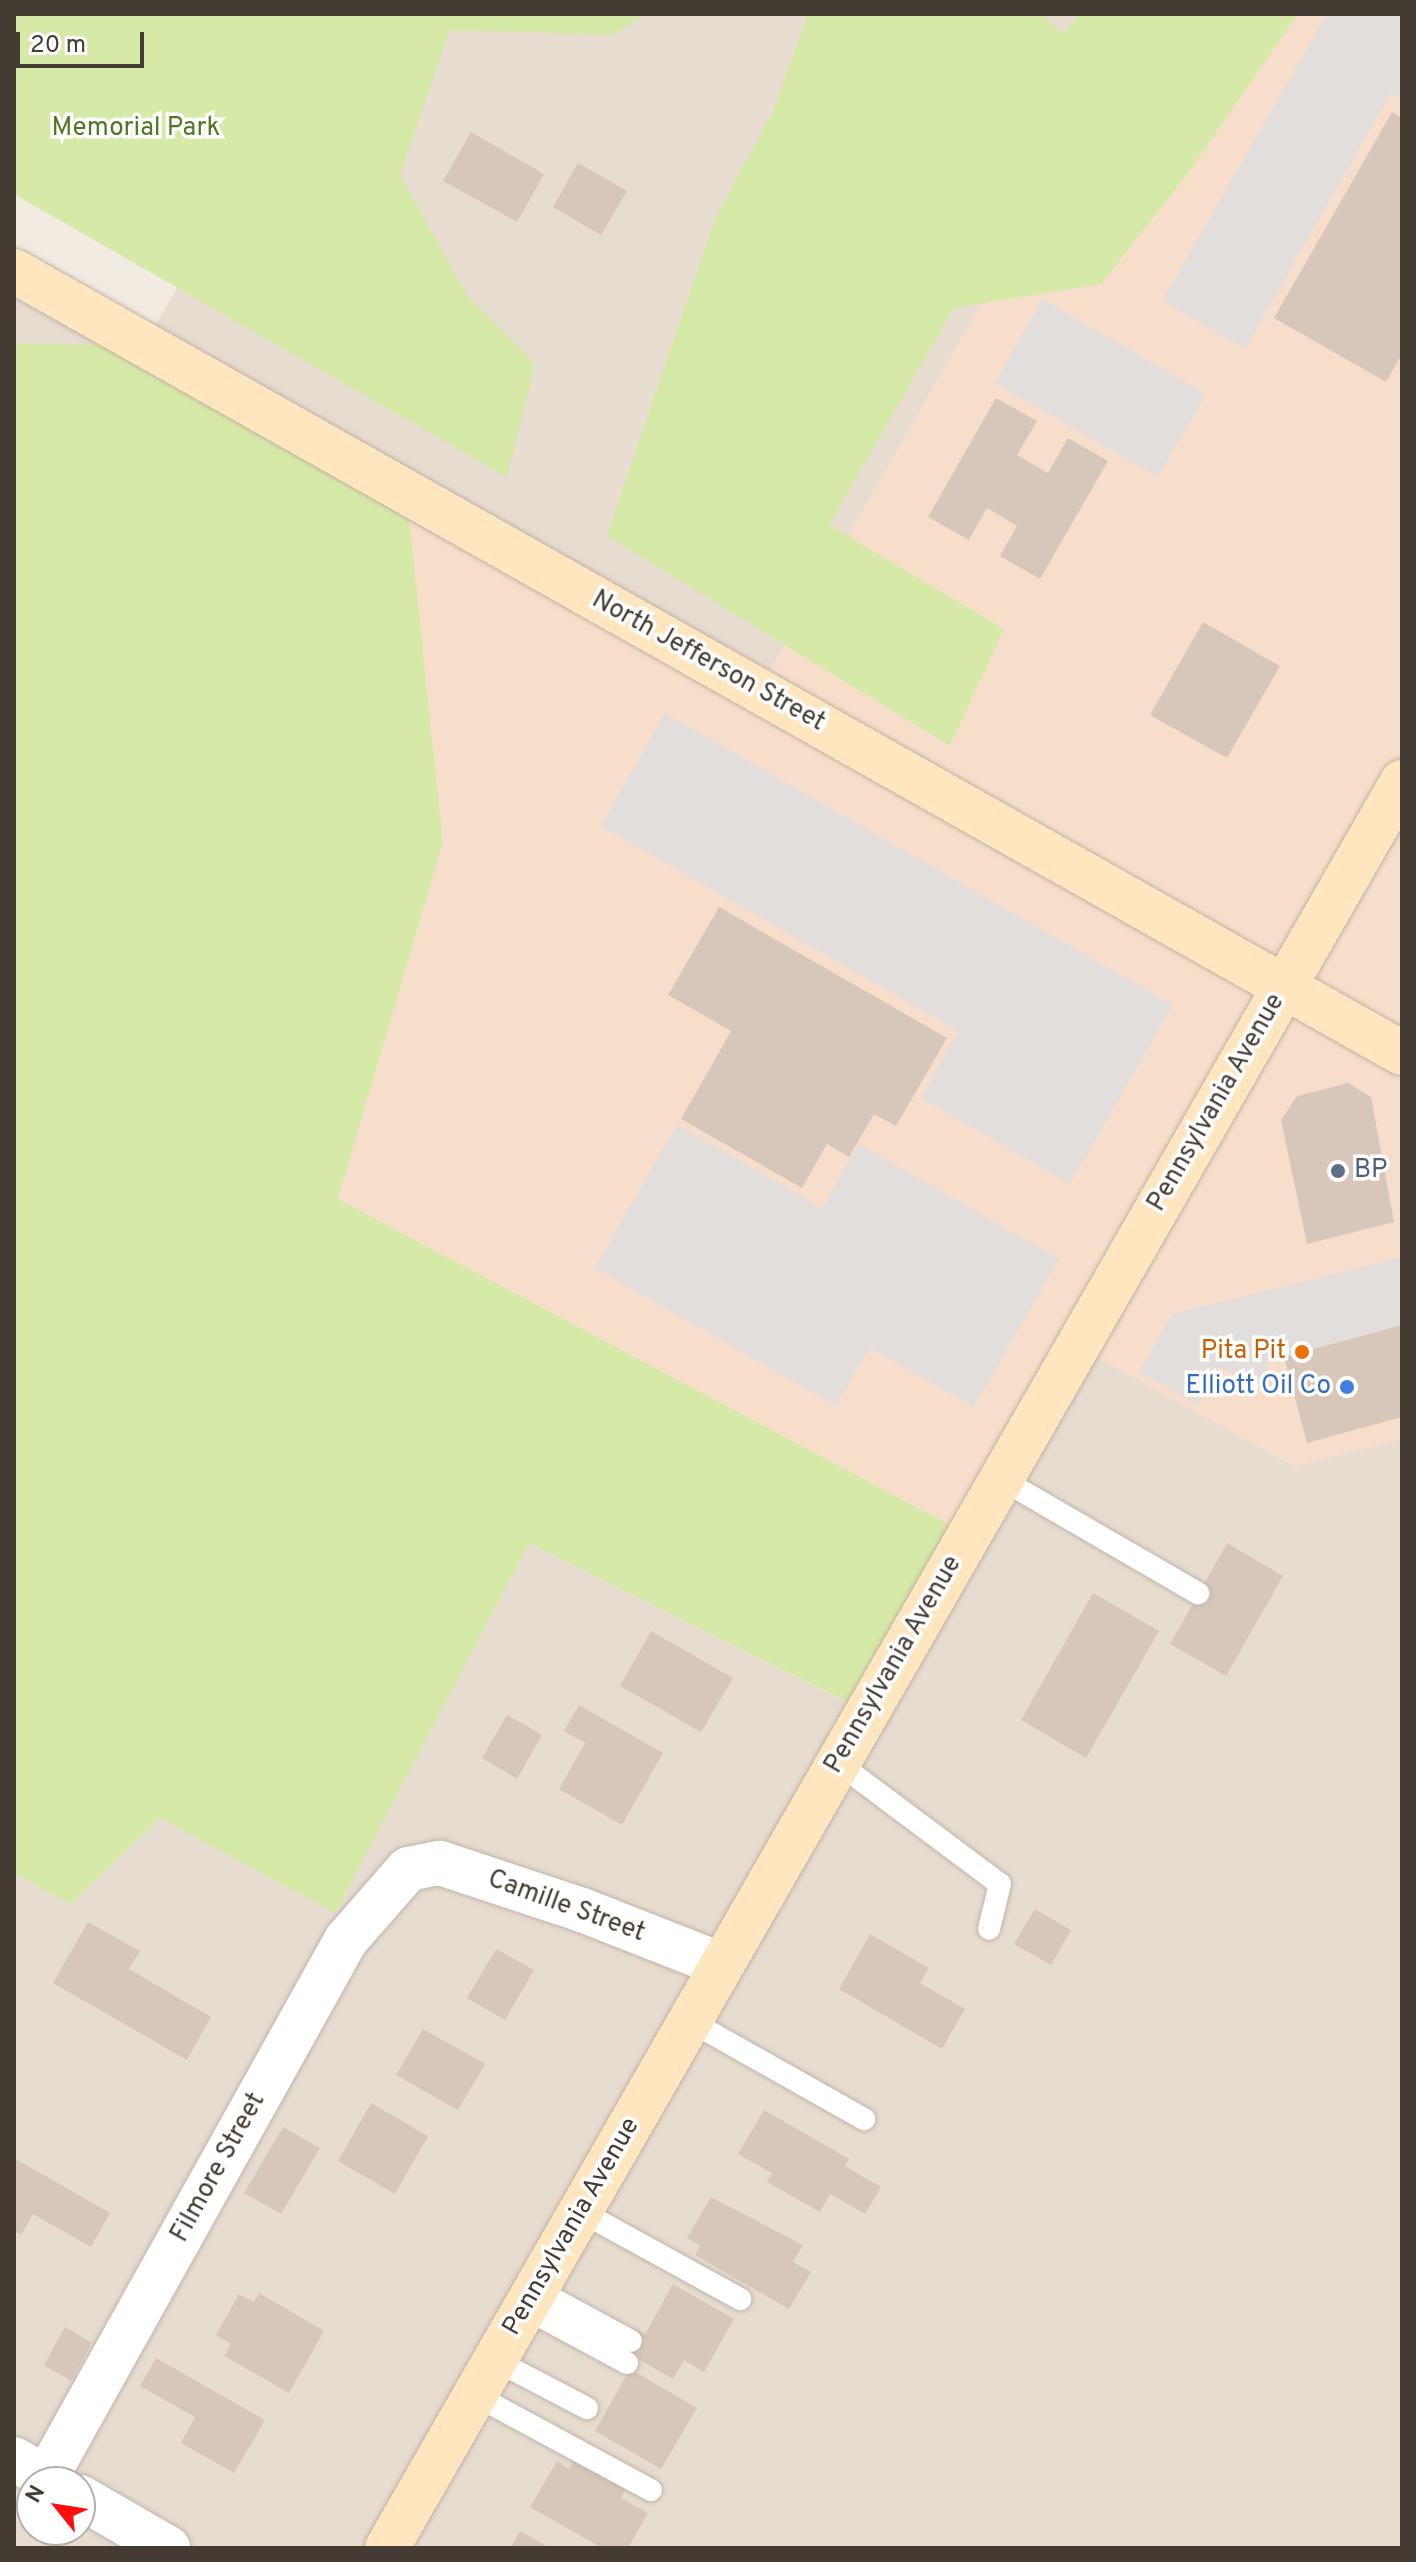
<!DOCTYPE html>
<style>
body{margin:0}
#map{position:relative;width:1416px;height:2562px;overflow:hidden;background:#f2ebe2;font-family:Overpass,sans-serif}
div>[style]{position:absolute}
.residential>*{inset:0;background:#e7dcd0}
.commercial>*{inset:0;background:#f7decb}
.green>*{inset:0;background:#d6eaa7}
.parking>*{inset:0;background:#e2dedb}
.building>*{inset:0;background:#d7c7ba}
.roads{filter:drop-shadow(0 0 2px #c1b4a7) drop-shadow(0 0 2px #c1b4a7)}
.lane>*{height:22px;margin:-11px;padding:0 11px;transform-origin:11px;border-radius:11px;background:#fff}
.street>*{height:44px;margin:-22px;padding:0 22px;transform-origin:22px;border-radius:22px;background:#fff}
.secondary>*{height:44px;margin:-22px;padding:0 22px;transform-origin:22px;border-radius:22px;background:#ffe6bf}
.dots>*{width:22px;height:22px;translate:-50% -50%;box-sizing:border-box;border:4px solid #fff;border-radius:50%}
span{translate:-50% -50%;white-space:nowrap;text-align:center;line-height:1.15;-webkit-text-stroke:7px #fff;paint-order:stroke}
.park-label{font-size:26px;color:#507823}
.street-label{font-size:26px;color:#443b32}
.service-label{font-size:26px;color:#4e5e75}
.left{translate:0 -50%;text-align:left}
.food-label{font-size:26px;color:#c56008}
.right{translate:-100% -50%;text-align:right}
.shop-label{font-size:26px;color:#366cbe}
.frame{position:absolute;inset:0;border:16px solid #443b32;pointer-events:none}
.north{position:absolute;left:16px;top:2466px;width:80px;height:80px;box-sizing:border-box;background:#fff;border:2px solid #b4b1ad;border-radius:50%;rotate:300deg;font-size:22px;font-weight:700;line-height:32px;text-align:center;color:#443b32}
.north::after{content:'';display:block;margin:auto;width:28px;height:36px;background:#ff0d0c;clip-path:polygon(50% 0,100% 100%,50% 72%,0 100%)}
.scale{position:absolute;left:16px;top:32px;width:128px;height:36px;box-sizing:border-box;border:4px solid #443b32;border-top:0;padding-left:10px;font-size:24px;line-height:28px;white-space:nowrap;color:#443b32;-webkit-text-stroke:6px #fff;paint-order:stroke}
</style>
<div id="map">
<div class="residential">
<i style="clip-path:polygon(336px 14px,1149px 14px,759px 690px,14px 571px,14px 271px,144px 345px)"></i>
<i style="clip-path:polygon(evenodd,1078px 1346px,1294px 1466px,1402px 1439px,1402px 2548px,14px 2548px,14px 1763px,529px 1543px,867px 1712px,1078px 1346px,32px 2482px,80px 2482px,80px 2530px,32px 2530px,32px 2482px)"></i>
</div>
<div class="commercial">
<i style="clip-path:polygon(1149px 14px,1402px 14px,1402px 1439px,1294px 1466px,1078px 1347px,969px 1535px,338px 1199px,443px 842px,406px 490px,759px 690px)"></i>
</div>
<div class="green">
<i style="clip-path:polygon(14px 14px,647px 14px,612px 35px,450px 30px,400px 175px,469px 298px,535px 364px,507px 477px,14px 194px)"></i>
<i style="clip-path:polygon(808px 14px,1040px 14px,1064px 34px,1080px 14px,1298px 14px,1186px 176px,1101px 284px,954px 308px,829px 525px,1004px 629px,950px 746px,607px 536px,715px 219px,774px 109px)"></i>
<i style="clip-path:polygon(14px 343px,144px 346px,406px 490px,443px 842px,338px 1199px,969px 1535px,868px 1712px,529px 1543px,335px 1913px,160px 1818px,71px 1904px,14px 1873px)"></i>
</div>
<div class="parking">
<i style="clip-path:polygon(1327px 14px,1402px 14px,1402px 98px,1391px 93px,1245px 349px,1162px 301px)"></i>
<i style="clip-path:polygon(1042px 299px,1206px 394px,1158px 477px,995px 383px)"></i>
<i style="clip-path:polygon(665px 713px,1173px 1005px,1070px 1184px,921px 1098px,958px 1031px,601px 826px)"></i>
<i style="clip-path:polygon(677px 1124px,822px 1208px,859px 1144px,1059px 1259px,974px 1407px,870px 1348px,836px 1406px,595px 1268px)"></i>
<i style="clip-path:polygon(1402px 1257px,1402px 1325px,1266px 1362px,1273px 1394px,1220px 1367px,1198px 1405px,1139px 1372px,1172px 1314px)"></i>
</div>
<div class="building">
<i style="clip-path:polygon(1392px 112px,1402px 118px,1402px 354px,1386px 382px,1274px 318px)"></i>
<i style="clip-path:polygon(471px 132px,544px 174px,517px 222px,443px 181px)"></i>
<i style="clip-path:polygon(578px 163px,627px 191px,601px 235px,553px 207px)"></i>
<i style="clip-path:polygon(996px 398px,1037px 421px,1017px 455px,1048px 473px,1068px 438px,1108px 461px,1040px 579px,1000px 556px,1017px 526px,987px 508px,969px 540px,928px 517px)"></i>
<i style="clip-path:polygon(1203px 622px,1280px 666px,1227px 758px,1150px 715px)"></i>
<i style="clip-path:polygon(719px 907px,947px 1038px,896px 1126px,874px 1114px,849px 1157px,827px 1144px,802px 1188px,681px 1119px,731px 1031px,668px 995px)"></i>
<i style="clip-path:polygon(1348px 1083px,1371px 1097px,1394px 1222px,1307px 1244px,1281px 1120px,1297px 1096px)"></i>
<i style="clip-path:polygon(1402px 1325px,1402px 1417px,1307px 1443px,1284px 1357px)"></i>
<i style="clip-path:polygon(1227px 1543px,1283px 1576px,1226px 1676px,1170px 1644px)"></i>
<i style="clip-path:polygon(1093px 1593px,1159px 1631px,1086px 1758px,1021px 1720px)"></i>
<i style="clip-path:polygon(651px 1631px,733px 1678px,701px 1732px,620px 1686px)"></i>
<i style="clip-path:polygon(579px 1705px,663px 1753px,622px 1825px,559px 1789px,585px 1743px,564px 1731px)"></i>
<i style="clip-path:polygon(507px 1715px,542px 1735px,517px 1779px,482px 1758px)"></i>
<i style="clip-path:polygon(1035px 1909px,1071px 1930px,1051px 1965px,1014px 1944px)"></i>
<i style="clip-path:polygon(88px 1922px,140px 1951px,129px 1969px,211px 2017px,187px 2060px,53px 1983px)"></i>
<i style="clip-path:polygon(870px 1934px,929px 1968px,920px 1983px,965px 2009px,942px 2049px,839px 1989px)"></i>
<i style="clip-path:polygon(496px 1949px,534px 1970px,505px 2020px,467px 1998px)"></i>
<i style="clip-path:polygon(423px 2029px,485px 2064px,458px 2110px,396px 2075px)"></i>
<i style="clip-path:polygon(371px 2103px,428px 2136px,395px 2194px,338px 2161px)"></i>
<i style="clip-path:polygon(764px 2110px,849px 2159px,845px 2166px,881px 2187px,865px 2214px,830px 2194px,820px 2212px,767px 2182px,772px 2173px,738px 2154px)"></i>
<i style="clip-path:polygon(283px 2127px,320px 2148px,281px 2214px,244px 2193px)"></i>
<i style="clip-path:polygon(14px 2158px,110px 2213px,91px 2247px,33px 2214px,21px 2235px,14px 2231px)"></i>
<i style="clip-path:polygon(711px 2197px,803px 2245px,793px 2262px,811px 2272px,789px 2309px,695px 2255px,700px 2246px,687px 2238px)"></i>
<i style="clip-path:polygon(673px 2284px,734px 2319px,704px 2372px,684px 2360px,673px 2379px,625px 2351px,638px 2330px,645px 2334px)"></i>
<i style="clip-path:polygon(259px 2293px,324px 2331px,289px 2393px,224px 2356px,231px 2344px,216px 2335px,239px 2294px,254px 2302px)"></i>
<i style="clip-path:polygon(65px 2327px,92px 2343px,71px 2381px,44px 2365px)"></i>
<i style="clip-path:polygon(156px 2358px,265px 2420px,234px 2473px,181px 2443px,195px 2417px,140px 2386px)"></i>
<i style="clip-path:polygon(630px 2369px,697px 2408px,661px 2469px,595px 2431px)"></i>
<i style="clip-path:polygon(575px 2459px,626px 2488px,621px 2498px,648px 2513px,628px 2548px,602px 2548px,530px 2507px,557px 2461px,569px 2469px)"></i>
<i style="clip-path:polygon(520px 2531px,550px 2548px,510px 2548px)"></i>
</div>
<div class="roads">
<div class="lane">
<i style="left:1001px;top:1479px;width:228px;rotate:30.1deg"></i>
<i style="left:838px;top:1763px;width:202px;rotate:36.8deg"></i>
<i style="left:1000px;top:1884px;width:46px;rotate:103.7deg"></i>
<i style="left:690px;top:2021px;width:200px;rotate:29.4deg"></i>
<i style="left:580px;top:2211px;width:183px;rotate:28.8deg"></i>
<i style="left:535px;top:2289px;width:109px;rotate:28.4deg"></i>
<i style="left:525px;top:2308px;width:116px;rotate:28.3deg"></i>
<i style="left:495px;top:2360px;width:104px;rotate:27.6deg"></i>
<i style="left:475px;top:2395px;width:200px;rotate:28.4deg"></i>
</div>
<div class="street">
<i style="left:14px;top:2459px;width:46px;rotate:29.9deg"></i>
<i style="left:46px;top:2478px;width:616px;rotate:-60.86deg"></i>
<i style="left:346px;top:1940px;width:94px;rotate:-48.9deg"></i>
<i style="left:408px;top:1869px;width:33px;rotate:-11deg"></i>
<i style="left:440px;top:1863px;width:150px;rotate:18.3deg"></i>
<i style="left:582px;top:1910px;width:150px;rotate:21.4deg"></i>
<i style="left:80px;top:2497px;width:102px;rotate:30.1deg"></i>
</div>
<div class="secondary">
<i style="left:14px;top:271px;width:1593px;rotate:29.4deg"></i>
<i style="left:387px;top:2548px;width:2037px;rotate:-60.11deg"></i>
</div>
</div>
<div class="dots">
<i style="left:1338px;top:1171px;background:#5c6f8a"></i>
<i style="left:1302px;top:1352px;background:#e8710a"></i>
<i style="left:1347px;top:1387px;background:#3f7fe0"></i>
</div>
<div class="park-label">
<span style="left:136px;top:129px">Memorial Park</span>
</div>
<div class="street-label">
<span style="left:708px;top:662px;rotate:29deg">North Jefferson Street</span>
<span style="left:1217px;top:1103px;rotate:-60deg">Pennsylvania Avenue</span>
<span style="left:894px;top:1665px;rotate:-60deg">Pennsylvania Avenue</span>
<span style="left:566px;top:1907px;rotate:20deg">Camille Street</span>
<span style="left:219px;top:2168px;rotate:-61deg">Filmore Street</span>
<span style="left:572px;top:2227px;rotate:-60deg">Pennsylvania Avenue</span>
</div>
<div class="service-label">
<span class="left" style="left:1354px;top:1171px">BP</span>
</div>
<div class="food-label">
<span class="right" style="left:1286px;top:1352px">Pita Pit</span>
</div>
<div class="shop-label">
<span class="right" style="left:1331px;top:1387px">Elliott Oil Co</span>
</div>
<div class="frame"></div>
<div class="north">N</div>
<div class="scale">20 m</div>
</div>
